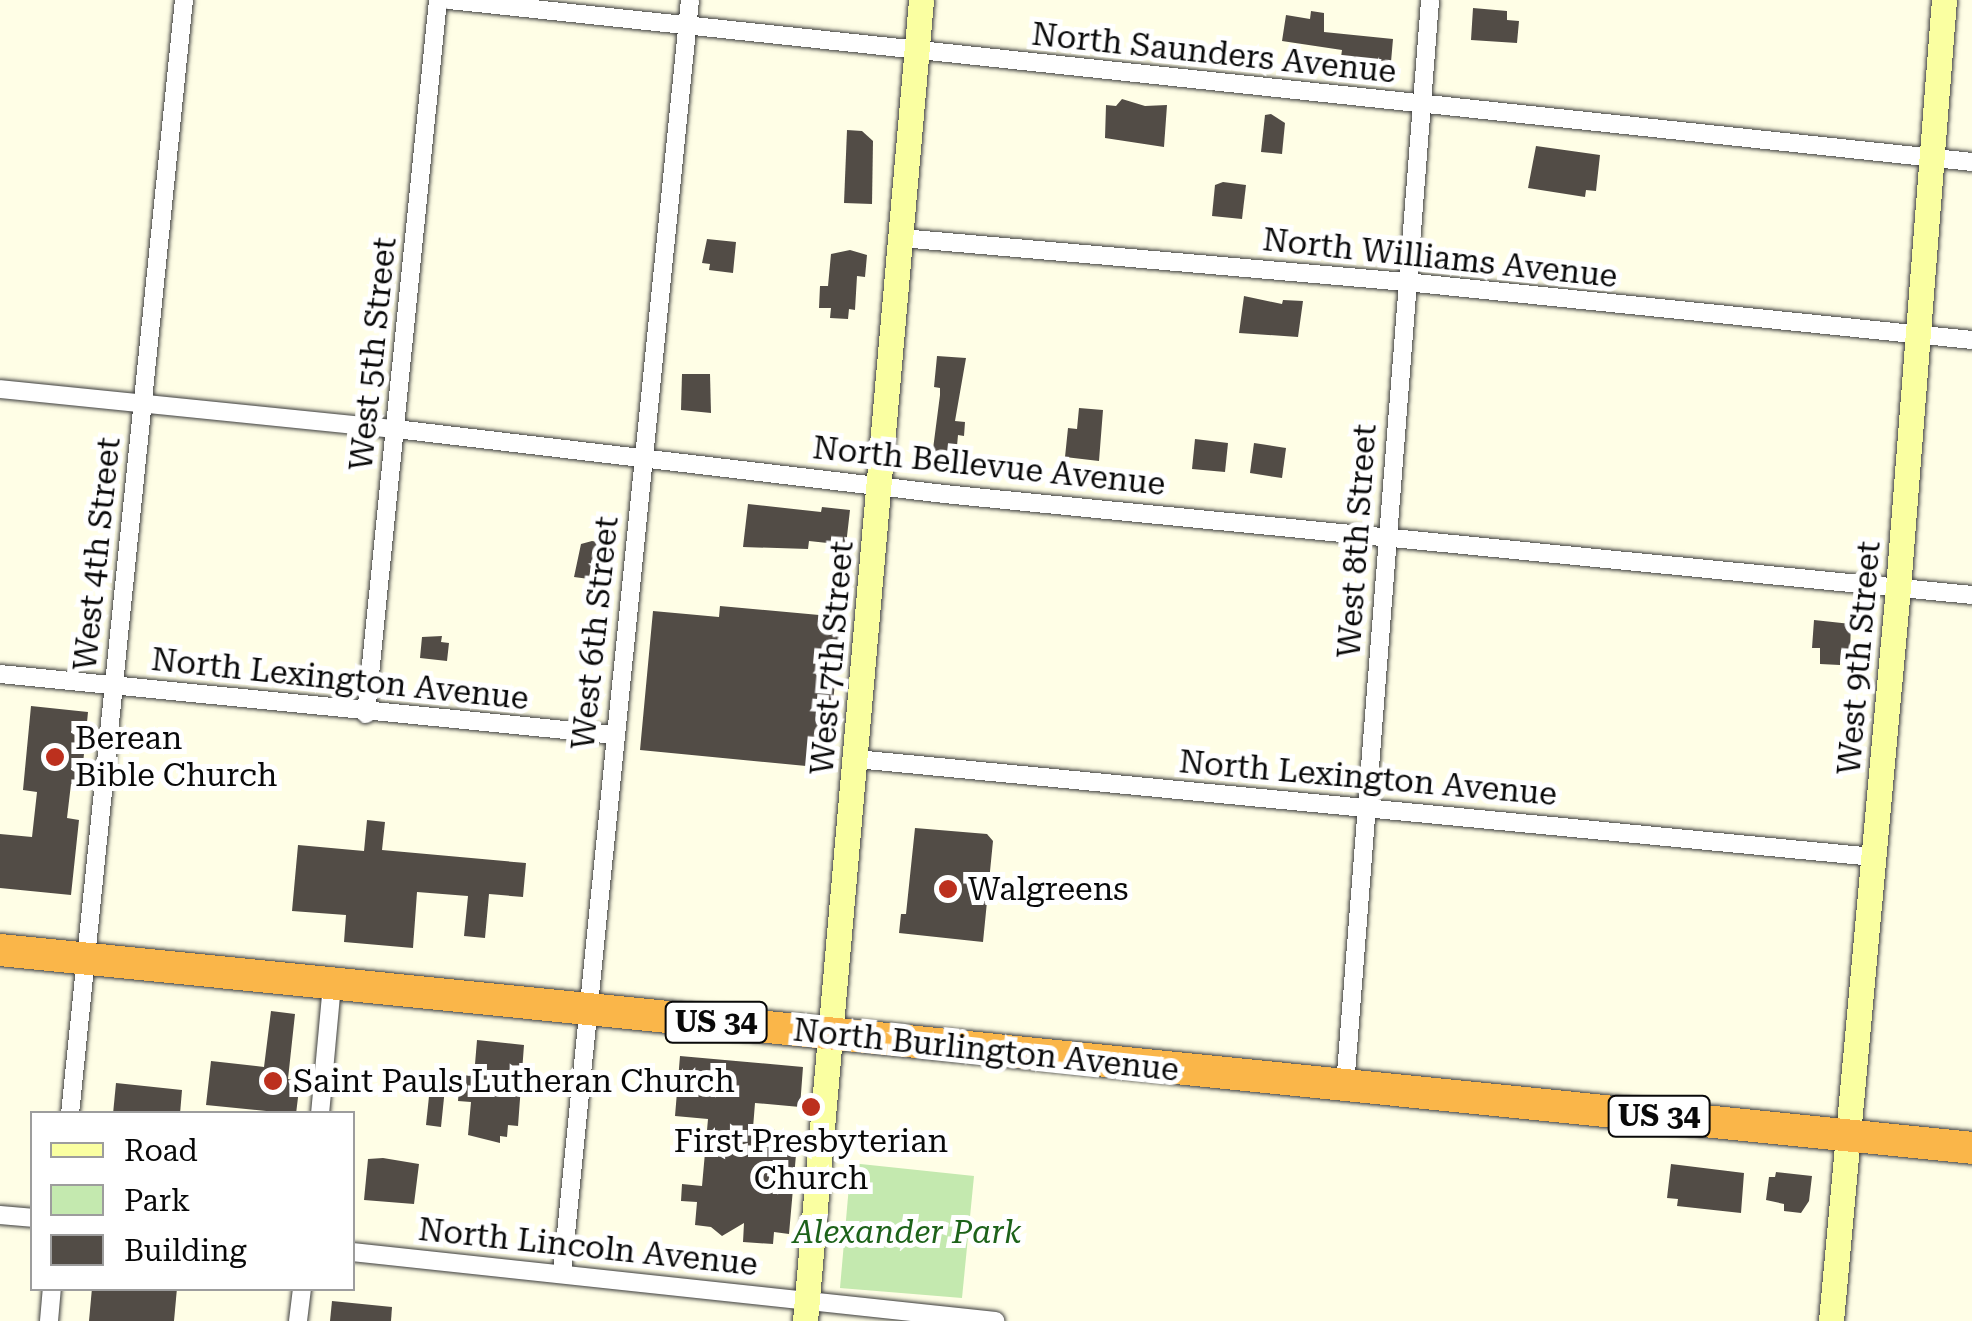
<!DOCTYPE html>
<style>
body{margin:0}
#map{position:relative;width:1972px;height:1321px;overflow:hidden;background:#fffee6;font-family:"Roboto Serif",serif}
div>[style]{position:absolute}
.green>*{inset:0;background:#c4e9af}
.building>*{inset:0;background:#524c46}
.roads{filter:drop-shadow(0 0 2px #3c3c3c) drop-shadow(0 0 2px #3c3c3c)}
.street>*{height:18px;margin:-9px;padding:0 9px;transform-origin:9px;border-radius:9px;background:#fff}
.secondary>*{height:25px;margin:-12.5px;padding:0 12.5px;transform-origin:12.5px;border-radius:12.5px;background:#faffa1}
.highway>*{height:32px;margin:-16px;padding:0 16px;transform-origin:16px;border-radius:16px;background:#fab649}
.dots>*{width:28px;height:28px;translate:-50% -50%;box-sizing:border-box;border:5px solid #fff;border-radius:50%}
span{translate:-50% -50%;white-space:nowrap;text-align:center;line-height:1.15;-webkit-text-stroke:10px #fff;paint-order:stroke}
.shield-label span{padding:2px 8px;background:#fff;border:2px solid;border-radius:8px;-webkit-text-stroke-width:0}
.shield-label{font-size:30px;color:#090909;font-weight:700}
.street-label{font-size:32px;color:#090909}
.poi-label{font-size:32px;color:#090909}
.left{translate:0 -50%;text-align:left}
.park-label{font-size:32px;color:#1d6219;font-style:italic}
.legend{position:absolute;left:30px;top:1111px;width:325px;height:180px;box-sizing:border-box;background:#fff;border:2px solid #9d9d9d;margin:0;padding:12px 18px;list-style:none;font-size:30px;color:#090909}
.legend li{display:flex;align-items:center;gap:20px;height:50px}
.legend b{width:50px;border:2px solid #9d9d9d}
</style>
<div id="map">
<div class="green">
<i style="clip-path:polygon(851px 1163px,974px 1176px,962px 1298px,840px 1288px)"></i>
</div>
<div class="building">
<i style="clip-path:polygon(1473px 8px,1507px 11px,1507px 20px,1519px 21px,1517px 43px,1471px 40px)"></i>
<i style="clip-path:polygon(1311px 11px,1324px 13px,1324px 32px,1393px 39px,1391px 62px,1341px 57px,1342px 50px,1282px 41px,1286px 15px,1310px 19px)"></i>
<i style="clip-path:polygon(1122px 99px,1145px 106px,1167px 105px,1164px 147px,1105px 138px,1106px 105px,1116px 106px)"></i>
<i style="clip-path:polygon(1271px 114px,1285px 123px,1282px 154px,1261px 152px,1265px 115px)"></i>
<i style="clip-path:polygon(847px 130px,862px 131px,873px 141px,872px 204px,844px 203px)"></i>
<i style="clip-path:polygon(1536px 146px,1600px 155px,1596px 191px,1586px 190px,1585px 197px,1528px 188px)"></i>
<i style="clip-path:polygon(1223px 182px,1246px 185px,1242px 219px,1212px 216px,1215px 185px)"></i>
<i style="clip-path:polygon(707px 239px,736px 242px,733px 273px,709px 270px,710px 264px,702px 263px)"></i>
<i style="clip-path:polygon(850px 250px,867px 255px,865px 277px,857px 276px,855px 310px,849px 309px,848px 319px,830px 318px,831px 308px,819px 308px,820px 286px,828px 286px,831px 254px)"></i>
<i style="clip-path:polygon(1244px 296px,1282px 304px,1283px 300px,1303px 301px,1298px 337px,1239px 333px)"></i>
<i style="clip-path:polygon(937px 356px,966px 358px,955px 421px,965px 422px,964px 436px,958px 435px,956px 457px,935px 455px,933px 449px,940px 395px,940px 388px,934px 387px)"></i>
<i style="clip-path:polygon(682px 374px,710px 374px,711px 413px,681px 410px)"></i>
<i style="clip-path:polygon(1079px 408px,1103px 410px,1099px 461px,1065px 457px,1068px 428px,1077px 429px)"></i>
<i style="clip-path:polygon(1195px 439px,1228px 443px,1225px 472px,1192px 469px)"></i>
<i style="clip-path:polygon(1254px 443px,1286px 448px,1282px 478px,1250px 473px)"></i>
<i style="clip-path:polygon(748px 504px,821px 512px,822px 507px,850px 510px,846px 545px,809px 541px,808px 549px,743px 547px)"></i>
<i style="clip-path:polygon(592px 541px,603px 543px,597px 569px,591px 568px,589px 579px,574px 577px,581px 544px)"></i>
<i style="clip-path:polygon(720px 606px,841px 617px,827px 768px,640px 750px,653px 611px,719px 617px)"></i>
<i style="clip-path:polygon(1814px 620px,1851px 624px,1850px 650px,1841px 650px,1840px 665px,1820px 664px,1820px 648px,1812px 648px)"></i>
<i style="clip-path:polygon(442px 636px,441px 642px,449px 643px,447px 661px,420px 658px,422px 637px)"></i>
<i style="clip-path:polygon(31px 706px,88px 712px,81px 785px,71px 784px,67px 818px,79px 820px,71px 895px,0 888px,0 834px,32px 837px,37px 792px,23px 790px)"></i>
<i style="clip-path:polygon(367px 820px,385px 822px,382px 850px,526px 863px,523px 897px,489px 894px,485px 938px,464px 936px,468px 896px,417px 892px,413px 948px,344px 942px,346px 915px,292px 911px,298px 845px,364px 851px)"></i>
<i style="clip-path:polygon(915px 828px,987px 834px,993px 841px,983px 942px,899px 933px,901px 914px,906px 914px)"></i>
<i style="clip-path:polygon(271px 1011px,295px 1014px,288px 1079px,300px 1081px,296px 1114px,206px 1105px,211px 1061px,264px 1067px)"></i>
<i style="clip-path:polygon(477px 1040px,524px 1045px,518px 1126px,508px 1125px,507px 1137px,500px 1136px,500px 1143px,468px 1135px,471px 1102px,458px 1101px,460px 1075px,474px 1076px)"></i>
<i style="clip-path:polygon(680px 1056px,803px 1067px,800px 1107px,755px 1103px,753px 1128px,798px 1132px,789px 1234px,774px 1232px,773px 1244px,743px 1242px,744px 1223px,722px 1236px,711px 1227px,695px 1225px,697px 1202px,681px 1201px,682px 1184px,702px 1186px,708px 1119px,675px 1116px)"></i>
<i style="clip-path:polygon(116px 1083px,182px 1090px,180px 1114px,113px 1114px)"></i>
<i style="clip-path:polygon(430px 1087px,445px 1088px,441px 1127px,426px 1125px)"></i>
<i style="clip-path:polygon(383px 1158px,419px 1164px,414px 1204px,364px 1200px,368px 1159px)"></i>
<i style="clip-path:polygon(1671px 1164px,1744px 1173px,1741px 1213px,1677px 1206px,1678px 1199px,1667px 1198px)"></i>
<i style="clip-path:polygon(1776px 1172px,1812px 1176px,1809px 1201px,1801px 1213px,1784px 1211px,1784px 1204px,1766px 1200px,1769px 1177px,1775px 1177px)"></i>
<i style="clip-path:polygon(92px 1288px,177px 1288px,174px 1321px,89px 1321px)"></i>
<i style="clip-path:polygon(332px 1301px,392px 1307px,391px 1321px,330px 1321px)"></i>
</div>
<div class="roads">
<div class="street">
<i style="left:449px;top:0;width:1532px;rotate:6.07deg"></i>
<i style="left:901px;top:238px;width:507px;rotate:4.98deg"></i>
<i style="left:1406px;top:282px;width:569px;rotate:5.85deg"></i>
<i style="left:0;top:389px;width:398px;rotate:5.8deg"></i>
<i style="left:396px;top:429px;width:552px;rotate:6.76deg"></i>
<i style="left:944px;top:494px;width:1033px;rotate:5.61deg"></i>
<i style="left:0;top:674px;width:618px;rotate:5.66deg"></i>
<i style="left:366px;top:714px;width:718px;rotate:-84.24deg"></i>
<i style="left:856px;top:759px;width:1023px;rotate:5.5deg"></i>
<i style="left:1345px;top:1086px;width:1089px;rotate:-85.52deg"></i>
<i style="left:70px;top:1114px;width:1120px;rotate:-84.16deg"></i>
<i style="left:320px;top:1114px;width:131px;rotate:-84.7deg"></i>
<i style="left:0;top:1215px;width:32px;rotate:5deg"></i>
<i style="left:352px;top:1252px;width:647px;rotate:6.12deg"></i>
<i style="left:562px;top:1273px;width:1279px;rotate:-84.26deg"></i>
<i style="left:49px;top:1321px;width:33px;rotate:-85deg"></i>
<i style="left:298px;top:1321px;width:33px;rotate:-83deg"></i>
</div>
<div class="secondary">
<i style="left:805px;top:1321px;width:1326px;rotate:-84.98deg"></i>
<i style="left:1831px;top:1321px;width:736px;rotate:-84.78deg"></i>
<i style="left:1898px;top:588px;width:590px;rotate:-85.53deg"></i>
</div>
<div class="highway">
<i style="left:0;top:950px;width:1982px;rotate:5.73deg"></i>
</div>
</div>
<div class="dots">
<i style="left:55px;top:757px;background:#bc301e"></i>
<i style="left:948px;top:889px;background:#bc301e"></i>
<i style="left:273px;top:1081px;background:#bc301e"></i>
<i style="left:811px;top:1107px;background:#bc301e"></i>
</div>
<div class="shield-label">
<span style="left:716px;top:1022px">US 34</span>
<span style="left:1659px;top:1116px">US 34</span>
</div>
<div class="street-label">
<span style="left:1214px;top:53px;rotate:6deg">North Saunders Avenue</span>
<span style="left:1440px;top:258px;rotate:6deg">North Williams Avenue</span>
<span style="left:373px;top:354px;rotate:-84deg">West 5th Street</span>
<span style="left:989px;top:466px;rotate:6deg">North Bellevue Avenue</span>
<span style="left:1357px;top:541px;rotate:-86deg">West 8th Street</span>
<span style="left:97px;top:554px;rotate:-84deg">West 4th Street</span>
<span style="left:595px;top:633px;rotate:-84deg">West 6th Street</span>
<span style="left:832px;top:658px;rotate:-85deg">West 7th Street</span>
<span style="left:1859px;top:658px;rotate:-85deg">West 9th Street</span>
<span style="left:340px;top:679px;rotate:6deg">North Lexington Avenue</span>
<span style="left:1368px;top:778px;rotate:5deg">North Lexington Avenue</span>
<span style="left:986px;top:1050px;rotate:6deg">North Burlington Avenue</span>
<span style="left:588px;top:1247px;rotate:6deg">North Lincoln Avenue</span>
</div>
<div class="poi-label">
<span class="left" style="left:75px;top:757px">Berean<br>Bible Church</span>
<span class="left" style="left:968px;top:889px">Walgreens</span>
<span class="left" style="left:293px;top:1081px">Saint Pauls Lutheran Church</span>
<span style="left:811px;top:1160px">First Presbyterian<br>Church</span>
</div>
<div class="park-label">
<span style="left:907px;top:1232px">Alexander Park</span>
</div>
<ul class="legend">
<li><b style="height:12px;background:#faffa1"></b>Road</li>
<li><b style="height:28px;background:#c4e9af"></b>Park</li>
<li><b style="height:28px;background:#524c46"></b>Building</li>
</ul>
</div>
